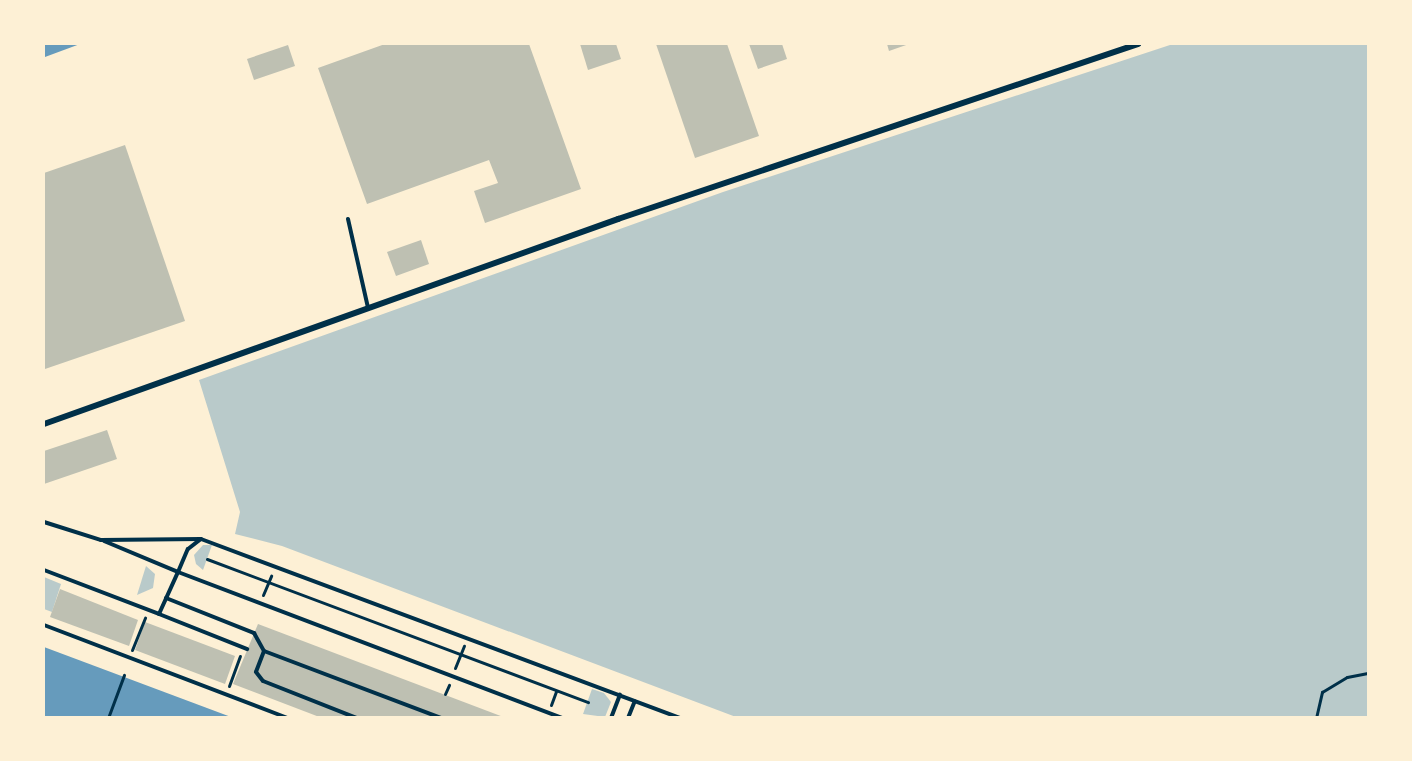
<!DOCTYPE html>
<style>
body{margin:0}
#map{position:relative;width:1412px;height:761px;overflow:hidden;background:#fdf0d5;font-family:Signika,sans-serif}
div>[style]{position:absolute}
.green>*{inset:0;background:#b9caca}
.water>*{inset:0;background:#669bbc}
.building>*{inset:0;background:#bec0b2}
.path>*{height:3px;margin:-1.5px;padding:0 1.5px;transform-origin:1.5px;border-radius:1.5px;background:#003049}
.service>*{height:4px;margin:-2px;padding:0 2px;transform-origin:2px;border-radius:2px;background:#003049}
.minor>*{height:6px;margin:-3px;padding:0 3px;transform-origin:3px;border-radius:3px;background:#003049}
span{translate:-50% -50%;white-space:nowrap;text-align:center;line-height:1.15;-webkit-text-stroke:4.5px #fdf0d5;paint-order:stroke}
.frame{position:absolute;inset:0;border:45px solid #fdf0d5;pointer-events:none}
</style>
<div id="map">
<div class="green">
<i style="clip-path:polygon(1173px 44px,1368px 44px,1368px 717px,736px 717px,282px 546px,235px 534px,240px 512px,199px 380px,723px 192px)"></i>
<i style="clip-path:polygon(203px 545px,212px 545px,203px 570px,196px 564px,194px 555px)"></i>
<i style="clip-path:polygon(146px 566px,155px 574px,153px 588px,137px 595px)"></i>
<i style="clip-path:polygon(44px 577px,61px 584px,52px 612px,44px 609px)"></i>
<i style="clip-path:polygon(592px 689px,604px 693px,611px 702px,605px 717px,583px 714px)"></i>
</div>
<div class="water">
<i style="clip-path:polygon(44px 44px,80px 44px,45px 57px)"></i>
<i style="clip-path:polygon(44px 647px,231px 717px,44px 717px)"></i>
</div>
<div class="building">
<i style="clip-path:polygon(385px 44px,529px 44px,581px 189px,485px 223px,474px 191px,498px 183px,489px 160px,367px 204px,318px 68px)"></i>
<i style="clip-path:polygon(580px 44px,616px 44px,621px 59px,588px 70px)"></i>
<i style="clip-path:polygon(656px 44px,727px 44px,759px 136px,695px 158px)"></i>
<i style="clip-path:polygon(749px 44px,782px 44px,787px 59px,758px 69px)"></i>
<i style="clip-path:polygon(887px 44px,909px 44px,889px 51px)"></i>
<i style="clip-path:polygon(288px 45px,295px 66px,254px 80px,247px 59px)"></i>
<i style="clip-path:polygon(125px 145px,185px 321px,45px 369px,44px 173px)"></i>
<i style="clip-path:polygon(421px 240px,429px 264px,396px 276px,387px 252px)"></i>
<i style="clip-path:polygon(107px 430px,117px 459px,44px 484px,44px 451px)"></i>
<i style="clip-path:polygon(60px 589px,138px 620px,129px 646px,50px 617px)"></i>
<i style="clip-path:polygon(145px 622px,235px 656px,225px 684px,135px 650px)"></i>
<i style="clip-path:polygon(258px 624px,506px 718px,322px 718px,233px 684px)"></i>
</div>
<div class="path">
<i style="left:207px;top:559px;width:407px;rotate:20.6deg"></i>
<i style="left:263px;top:595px;width:21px;rotate:-67deg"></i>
<i style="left:132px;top:650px;width:35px;rotate:-68deg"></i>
<i style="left:455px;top:668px;width:24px;rotate:-68deg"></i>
<i style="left:229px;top:686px;width:32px;rotate:-70deg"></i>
<i style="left:445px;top:694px;width:10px;rotate:-66deg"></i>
<i style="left:551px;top:705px;width:15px;rotate:-70deg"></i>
<i style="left:108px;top:718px;width:46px;rotate:-69.6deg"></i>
<i style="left:1316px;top:718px;width:27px;rotate:-77deg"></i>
<i style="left:1322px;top:692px;width:29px;rotate:-31deg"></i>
<i style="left:1347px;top:677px;width:21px;rotate:-11deg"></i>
</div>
<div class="service">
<i style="left:348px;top:219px;width:91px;rotate:77.3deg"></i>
<i style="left:44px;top:522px;width:60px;rotate:17.5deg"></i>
<i style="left:101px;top:540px;width:100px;rotate:-0.6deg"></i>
<i style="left:201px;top:539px;width:511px;rotate:20.49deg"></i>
<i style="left:104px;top:541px;width:80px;rotate:22.7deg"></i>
<i style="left:178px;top:572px;width:25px;rotate:-67deg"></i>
<i style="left:188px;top:549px;width:16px;rotate:-38deg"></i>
<i style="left:44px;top:570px;width:123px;rotate:20.9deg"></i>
<i style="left:159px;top:614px;width:46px;rotate:-65.7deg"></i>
<i style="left:178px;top:572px;width:412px;rotate:20.8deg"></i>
<i style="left:166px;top:598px;width:95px;rotate:21.7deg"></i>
<i style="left:254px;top:633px;width:21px;rotate:61deg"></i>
<i style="left:264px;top:651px;width:189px;rotate:20.7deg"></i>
<i style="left:159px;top:614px;width:95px;rotate:21.7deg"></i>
<i style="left:44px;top:625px;width:260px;rotate:20.9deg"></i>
<i style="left:264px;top:651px;width:22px;rotate:111deg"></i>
<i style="left:256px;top:672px;width:11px;rotate:52deg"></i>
<i style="left:263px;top:681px;width:101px;rotate:21.5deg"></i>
<i style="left:611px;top:718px;width:25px;rotate:-69deg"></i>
<i style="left:628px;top:718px;width:18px;rotate:-68deg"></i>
</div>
<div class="minor">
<i style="left:44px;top:424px;width:610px;rotate:-19.65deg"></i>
<i style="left:618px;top:219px;width:549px;rotate:-18.6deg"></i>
</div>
<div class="frame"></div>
</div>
